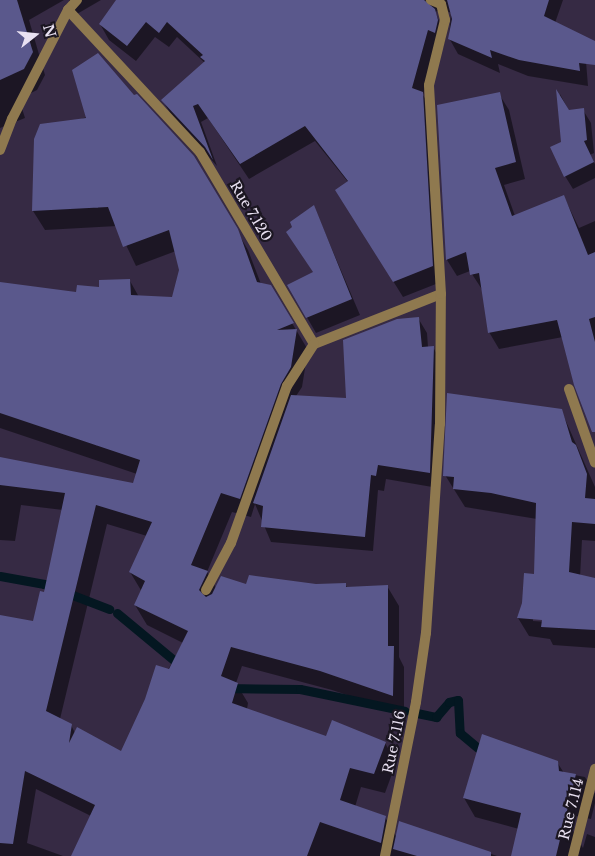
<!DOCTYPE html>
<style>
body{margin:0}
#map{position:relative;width:595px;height:856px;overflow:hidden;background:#362a44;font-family:"Libre Baskerville",serif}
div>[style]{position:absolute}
.shadow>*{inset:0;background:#0007}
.stream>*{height:9px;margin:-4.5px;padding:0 4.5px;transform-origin:4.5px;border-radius:4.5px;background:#041721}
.building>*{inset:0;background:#5a588c}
.street>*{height:10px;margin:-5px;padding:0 5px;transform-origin:5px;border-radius:5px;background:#8f794f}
span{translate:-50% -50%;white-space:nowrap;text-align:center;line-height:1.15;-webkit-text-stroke:4.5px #1b1621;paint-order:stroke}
.street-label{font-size:14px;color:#e9e1f2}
.north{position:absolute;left:10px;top:10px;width:50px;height:50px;-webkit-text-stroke:4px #1b1621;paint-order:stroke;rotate:74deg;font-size:14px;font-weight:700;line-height:20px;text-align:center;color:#e9e1f2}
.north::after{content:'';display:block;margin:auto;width:18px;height:22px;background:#e9e1f2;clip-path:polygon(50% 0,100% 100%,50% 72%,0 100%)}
</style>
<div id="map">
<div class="shadow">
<i style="clip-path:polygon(0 0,64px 0,29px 20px,45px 75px,37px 90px,19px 99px,25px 118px,0 128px)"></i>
<i style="clip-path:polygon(69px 0,101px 0,77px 14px)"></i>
<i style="clip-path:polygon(119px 0,563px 0,555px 23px,585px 49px,588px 86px,528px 76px,498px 64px,500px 73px,458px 54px,449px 38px,451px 13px,443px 9px,435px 12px,446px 36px,443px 48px,437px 45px,423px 95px,431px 109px,441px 282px,403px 297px,346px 205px,348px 182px,315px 141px,249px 179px,208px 118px,201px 122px,217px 166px,172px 116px,163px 101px,205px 63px,177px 37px,169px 47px,155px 37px,136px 61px,109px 40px,100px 24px)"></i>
<i style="clip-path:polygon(499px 94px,509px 110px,525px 179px,504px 185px,515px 216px,564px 197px,579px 228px,595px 221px,595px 407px,563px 337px,499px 349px,489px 332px,483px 291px,470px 271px,457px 276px,447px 260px,438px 106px)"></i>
<i style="clip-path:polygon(560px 94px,569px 111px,583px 110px,591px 123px,594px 153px,590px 155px,595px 164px,595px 178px,573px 189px,565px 176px)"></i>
<i style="clip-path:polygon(evenodd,133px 97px,193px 157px,248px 250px,261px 284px,270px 286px,308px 350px,302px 387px,296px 396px,348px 400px,418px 318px,427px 333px,428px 347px,433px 347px,441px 362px,438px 488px,386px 479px,384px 491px,378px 490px,373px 551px,271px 542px,255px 504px,251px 517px,232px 512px,207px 572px,216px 588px,345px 584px,348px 589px,387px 586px,399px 606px,399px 657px,404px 667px,404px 714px,332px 690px,242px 666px,236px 683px,248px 703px,247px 709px,327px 738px,385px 743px,396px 763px,385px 793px,361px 787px,355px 807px,385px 817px,397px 838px,400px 822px,497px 856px,72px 856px,91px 816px,36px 789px,27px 843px,63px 856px,0 856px,0 616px,34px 622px,45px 593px,63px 510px,21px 505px,15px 541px,0 540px,0 458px,134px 485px,137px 474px,0 428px,0 283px,77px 294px,130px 281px,139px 297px,173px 299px,180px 270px,176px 251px,136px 266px,117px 226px,45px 230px,33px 211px,35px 139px,133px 97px,107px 524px,147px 536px,130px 572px,142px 592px,135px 605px,147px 625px,183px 643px,121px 753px,75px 733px,71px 725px,60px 719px,107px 524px)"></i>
<i style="clip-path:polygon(314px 207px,360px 315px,316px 333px,289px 286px,314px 273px,287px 232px)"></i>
<i style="clip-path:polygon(evenodd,561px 410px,595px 487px,595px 541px,582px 540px,580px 578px,595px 579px,595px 648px,553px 645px,550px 639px,529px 636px,518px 618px,535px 576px,537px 519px,465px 507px,445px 475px,561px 410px,533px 618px,548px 620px,548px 622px,533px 621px,533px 618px)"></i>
<i style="clip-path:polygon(557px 762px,564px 773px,585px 777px,595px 794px,595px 803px,591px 819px,550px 811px,547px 820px,572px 829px,583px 848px,587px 834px,595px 837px,595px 856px,513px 856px,519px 829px,475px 817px,464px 798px)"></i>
</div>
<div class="stream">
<i style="left:0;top:576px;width:45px;rotate:10.3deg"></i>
<i style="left:44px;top:584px;width:70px;rotate:21deg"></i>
<i style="left:117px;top:613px;width:85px;rotate:39.7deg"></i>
<i style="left:225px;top:688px;width:75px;rotate:0.8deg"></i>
<i style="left:300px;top:689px;width:107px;rotate:11.8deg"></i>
<i style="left:412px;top:712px;width:25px;rotate:12deg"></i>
<i style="left:436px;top:717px;width:20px;rotate:-49deg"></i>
<i style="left:449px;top:702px;width:9px;rotate:-13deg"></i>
<i style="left:458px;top:700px;width:33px;rotate:87deg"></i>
<i style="left:460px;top:733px;width:23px;rotate:40deg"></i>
</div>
<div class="building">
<i style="clip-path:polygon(0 0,17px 0,33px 52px,24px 69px,0 80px)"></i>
<i style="clip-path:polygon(116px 0,424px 0,435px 9px,438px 20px,435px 33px,428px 30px,412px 88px,423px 92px,433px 266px,393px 282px,335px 190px,348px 181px,305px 126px,240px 164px,198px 104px,193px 106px,213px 160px,205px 147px,161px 100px,205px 61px,200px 57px,203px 55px,167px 22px,159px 33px,146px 22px,127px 46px,99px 24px)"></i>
<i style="clip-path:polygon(447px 0,549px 0,544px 16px,595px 41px,595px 65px,579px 63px,580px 71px,519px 60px,490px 50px,492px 58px,448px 39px,452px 19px)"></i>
<i style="clip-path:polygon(evenodd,98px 53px,134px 95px,137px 94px,194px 156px,238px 229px,257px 282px,271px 285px,294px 323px,277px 330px,297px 329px,291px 367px,281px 384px,240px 499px,221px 493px,191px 565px,208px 571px,199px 590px,206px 597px,212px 594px,221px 576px,246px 584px,249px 575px,316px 584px,346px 583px,346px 587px,388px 585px,388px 646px,394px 646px,393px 696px,320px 671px,231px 647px,221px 676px,238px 683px,232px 703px,326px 736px,332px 720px,386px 742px,374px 774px,350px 768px,340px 800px,386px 816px,381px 843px,320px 822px,307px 856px,71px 856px,95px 805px,25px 771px,13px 844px,0 843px,0 615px,33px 621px,40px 591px,44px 592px,65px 493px,0 485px,0 457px,133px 483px,140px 460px,0 413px,0 282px,76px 292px,77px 285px,99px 287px,99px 280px,130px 279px,131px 295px,172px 297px,179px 270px,169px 230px,123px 247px,108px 207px,32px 211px,34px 139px,40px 124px,86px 118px,72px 70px,98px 53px,96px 505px,152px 522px,129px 572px,145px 581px,134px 605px,188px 631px,169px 669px,156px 665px,145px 699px,121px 751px,77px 727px,69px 743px,72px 724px,46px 711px,96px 505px)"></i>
<i style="clip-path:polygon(556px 89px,569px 110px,584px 108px,587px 140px,584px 141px,594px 162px,564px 177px,550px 147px,561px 142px)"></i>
<i style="clip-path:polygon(500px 92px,516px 162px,495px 168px,512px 216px,564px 195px,588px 255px,595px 252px,595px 317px,589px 319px,595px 342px,595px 432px,592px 432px,574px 385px,557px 320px,488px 333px,479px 273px,470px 275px,466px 252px,446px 260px,437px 105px)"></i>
<i style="clip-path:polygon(314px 205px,352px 299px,306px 318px,287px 285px,313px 272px,286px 232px,292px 227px,290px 222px)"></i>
<i style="clip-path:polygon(419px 317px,422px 347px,434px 346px,430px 473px,378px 465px,376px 476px,371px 475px,365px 537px,261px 527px,263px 506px,253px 503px,291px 395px,346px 398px,343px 340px,397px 319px)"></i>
<i style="clip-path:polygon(447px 393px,562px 409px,572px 442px,576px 445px,587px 474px,585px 498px,595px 499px,595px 524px,572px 522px,569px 572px,595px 578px,595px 630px,541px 627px,542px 620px,517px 618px,522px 603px,524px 573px,534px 574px,536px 503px,491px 493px,453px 489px,454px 477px,443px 476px)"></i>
<i style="clip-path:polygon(482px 734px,558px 761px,559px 771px,576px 774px,556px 856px,511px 856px,521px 813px,463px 798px)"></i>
<i style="clip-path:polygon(399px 821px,491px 852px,491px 856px,417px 856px,393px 849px)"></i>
</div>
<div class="street">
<i style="left:77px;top:0;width:13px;rotate:132deg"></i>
<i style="left:68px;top:10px;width:194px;rotate:47.1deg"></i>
<i style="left:200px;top:152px;width:223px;rotate:59.3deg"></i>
<i style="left:314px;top:344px;width:136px;rotate:-21.5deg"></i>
<i style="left:0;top:150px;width:33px;rotate:-69deg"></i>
<i style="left:12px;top:119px;width:123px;rotate:-62.8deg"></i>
<i style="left:569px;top:389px;width:78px;rotate:70.6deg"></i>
<i style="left:206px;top:590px;width:53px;rotate:-62deg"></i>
<i style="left:231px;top:543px;width:167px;rotate:-70.4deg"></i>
<i style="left:287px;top:386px;width:50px;rotate:-57.3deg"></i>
<i style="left:385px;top:856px;width:157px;rotate:-78.6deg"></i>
<i style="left:416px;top:702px;width:70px;rotate:-81.8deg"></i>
<i style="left:426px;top:633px;width:209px;rotate:-86.2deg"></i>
<i style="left:440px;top:424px;width:130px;rotate:-89.6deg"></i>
<i style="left:441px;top:294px;width:209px;rotate:-93.3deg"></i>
<i style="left:429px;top:85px;width:67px;rotate:-76.2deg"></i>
<i style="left:445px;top:20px;width:16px;rotate:-104deg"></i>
<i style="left:441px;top:4px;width:11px;rotate:-158deg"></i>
<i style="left:573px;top:856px;width:90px;rotate:-75.8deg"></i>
</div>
<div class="street-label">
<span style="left:251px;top:211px;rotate:59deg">Rue 7.120</span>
<span style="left:394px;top:742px;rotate:-78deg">Rue 7.116</span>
<span style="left:571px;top:809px;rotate:-76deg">Rue 7.114</span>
</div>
<div class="north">N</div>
</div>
